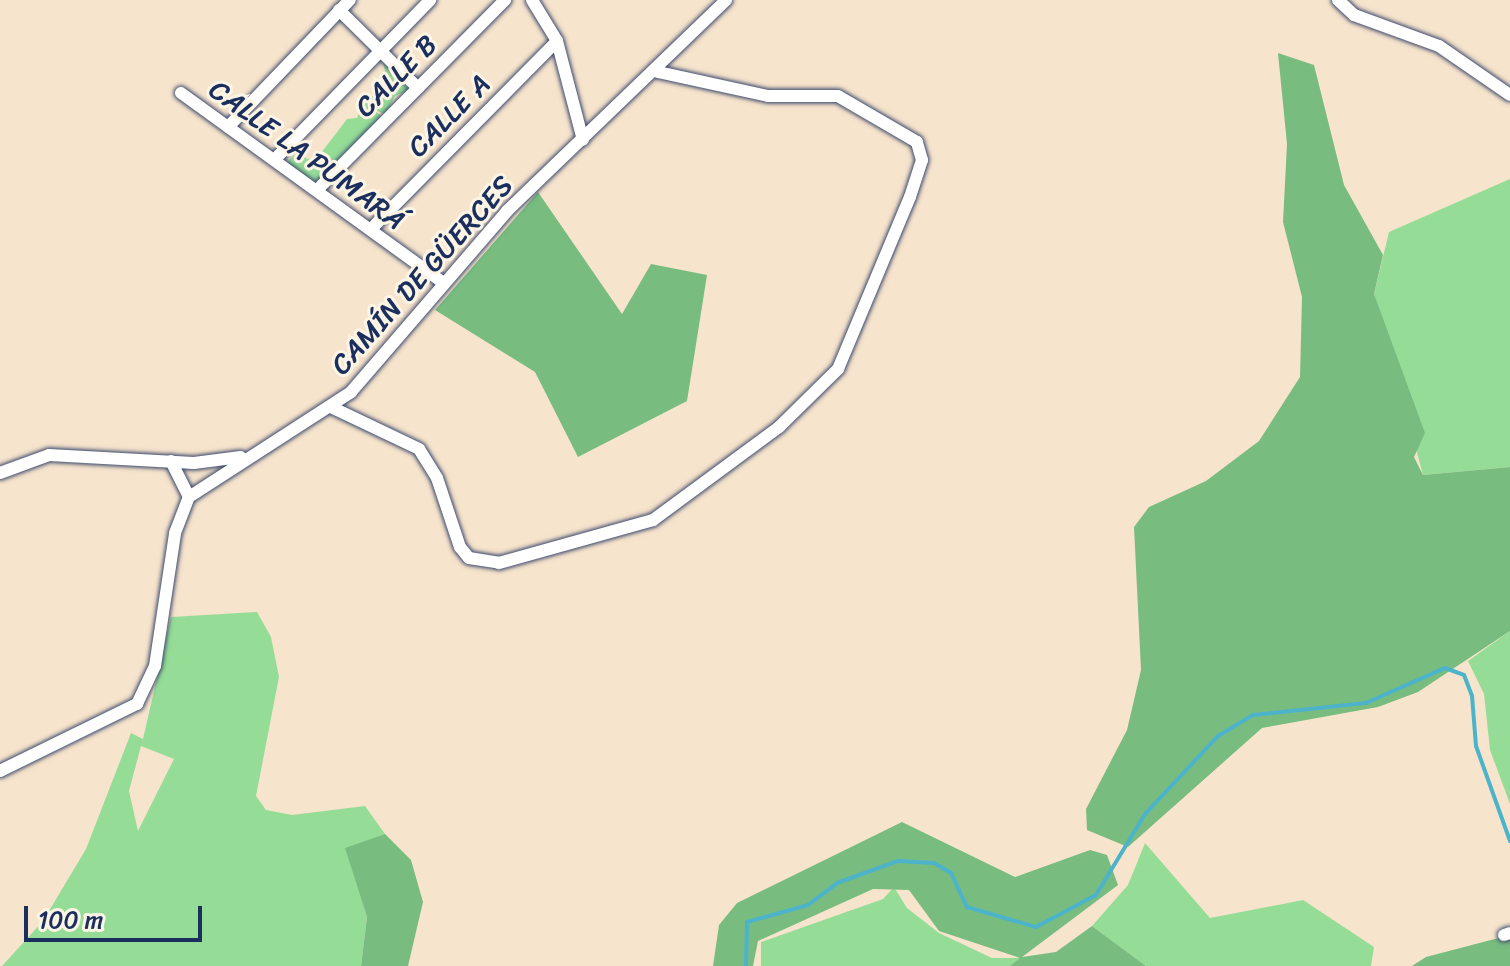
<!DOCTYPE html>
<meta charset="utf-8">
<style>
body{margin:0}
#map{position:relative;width:1510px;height:966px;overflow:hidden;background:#f7e4cc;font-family:Sriracha,sans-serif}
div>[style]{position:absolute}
.green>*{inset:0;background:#95dd97}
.forest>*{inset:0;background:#78bc80}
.stream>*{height:4px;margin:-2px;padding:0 2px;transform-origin:2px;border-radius:2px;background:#4cb3cb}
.roads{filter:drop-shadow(0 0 2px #3c4a6e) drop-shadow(0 0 2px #3c4a6e)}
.minor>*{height:12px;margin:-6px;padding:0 6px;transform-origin:6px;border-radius:6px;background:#fff}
span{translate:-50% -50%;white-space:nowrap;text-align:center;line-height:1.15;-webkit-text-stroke:6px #fcf5e5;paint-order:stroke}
.street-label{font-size:28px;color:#1b2f5e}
.scale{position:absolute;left:24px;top:906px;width:178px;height:36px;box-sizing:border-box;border:4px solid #1b2f5e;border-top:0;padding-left:10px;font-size:24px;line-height:28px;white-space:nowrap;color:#1b2f5e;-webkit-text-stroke:6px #fcf5e5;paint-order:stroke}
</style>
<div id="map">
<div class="green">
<i style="clip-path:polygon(383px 62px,409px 90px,395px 96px,386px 114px,374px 110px,382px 117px,363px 138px,337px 164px,322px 162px,330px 171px,314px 186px,284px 165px,299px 150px,307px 159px,318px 157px,347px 119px,357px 118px,363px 103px,388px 85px)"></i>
<i style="clip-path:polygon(1510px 179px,1510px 467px,1423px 475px,1374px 294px,1389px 232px)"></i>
<i style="clip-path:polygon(evenodd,257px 612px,271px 637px,279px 677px,256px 796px,266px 810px,292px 815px,365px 806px,385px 834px,346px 849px,367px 917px,361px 966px,2px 966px,43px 921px,86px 849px,131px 733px,143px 739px,171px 617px,257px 612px,141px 746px,174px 759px,138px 831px,129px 791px,141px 746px)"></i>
<i style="clip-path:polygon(1510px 631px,1510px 804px,1490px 750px,1484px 694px,1468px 661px)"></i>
<i style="clip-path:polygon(1145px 843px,1210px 918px,1303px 900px,1374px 947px,1371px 966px,1146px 966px,1092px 926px,1128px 885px)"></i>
<i style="clip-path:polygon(894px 887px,907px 908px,939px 933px,992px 958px,1021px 958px,1010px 966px,761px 966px,761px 942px,883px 899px)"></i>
</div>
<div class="forest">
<i style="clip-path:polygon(1278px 53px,1314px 65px,1344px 185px,1383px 255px,1374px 294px,1425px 433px,1414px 457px,1423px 475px,1510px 467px,1510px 631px,1418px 692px,1378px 707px,1262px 728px,1128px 847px,1087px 830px,1086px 809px,1127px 730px,1141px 670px,1134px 527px,1149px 507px,1206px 481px,1259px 441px,1300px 377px,1302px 297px,1283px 222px,1287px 144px)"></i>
<i style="clip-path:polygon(538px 192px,622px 314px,651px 264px,707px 275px,687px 401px,578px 457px,535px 372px,435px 310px)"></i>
<i style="clip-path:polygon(902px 822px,1015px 877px,1090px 850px,1107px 855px,1118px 885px,1022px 957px,1056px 952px,1092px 926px,1146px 966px,1010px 966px,1020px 958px,939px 931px,909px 890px,873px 889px,758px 941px,753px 966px,713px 966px,719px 925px,737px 903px)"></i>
<i style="clip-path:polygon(385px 834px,411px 860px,423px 902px,408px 966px,361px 966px,367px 917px,345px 848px)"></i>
<i style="clip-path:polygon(1510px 935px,1510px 966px,1412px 966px,1426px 957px)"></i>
</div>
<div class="stream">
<i style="left:746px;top:966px;width:44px;rotate:-88.7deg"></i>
<i style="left:747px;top:922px;width:63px;rotate:-15.6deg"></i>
<i style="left:808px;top:905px;width:36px;rotate:-37deg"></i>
<i style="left:837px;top:883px;width:65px;rotate:-19.8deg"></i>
<i style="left:898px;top:861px;width:36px;rotate:3deg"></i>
<i style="left:934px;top:863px;width:20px;rotate:30deg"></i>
<i style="left:951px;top:873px;width:38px;rotate:65deg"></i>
<i style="left:967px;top:907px;width:72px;rotate:16.2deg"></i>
<i style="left:1036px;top:927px;width:68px;rotate:-28.1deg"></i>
<i style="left:1096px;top:895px;width:95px;rotate:-58.8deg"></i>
<i style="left:1145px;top:814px;width:107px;rotate:-46.9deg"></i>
<i style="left:1218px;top:736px;width:41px;rotate:-31deg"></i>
<i style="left:1253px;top:715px;width:114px;rotate:-6.1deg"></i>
<i style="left:1366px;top:703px;width:86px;rotate:-23.9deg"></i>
<i style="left:1445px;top:668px;width:20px;rotate:20deg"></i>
<i style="left:1464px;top:675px;width:22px;rotate:69deg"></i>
<i style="left:1472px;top:696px;width:50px;rotate:85.4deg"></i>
<i style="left:1476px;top:746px;width:101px;rotate:70.3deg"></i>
</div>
<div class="roads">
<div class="minor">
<i style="left:532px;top:0;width:48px;rotate:58.6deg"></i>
<i style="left:557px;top:41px;width:102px;rotate:75.3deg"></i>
<i style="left:1338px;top:0;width:22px;rotate:43deg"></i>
<i style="left:1354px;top:15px;width:90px;rotate:20deg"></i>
<i style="left:1439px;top:46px;width:86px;rotate:34.6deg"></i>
<i style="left:339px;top:10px;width:111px;rotate:44.6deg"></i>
<i style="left:181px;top:93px;width:324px;rotate:35.9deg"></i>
<i style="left:228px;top:127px;width:176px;rotate:-46.2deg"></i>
<i style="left:278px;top:156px;width:218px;rotate:-45.7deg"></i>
<i style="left:321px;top:186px;width:262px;rotate:-45.3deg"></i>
<i style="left:375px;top:225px;width:259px;rotate:-45.3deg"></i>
<i style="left:331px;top:407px;width:98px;rotate:25.5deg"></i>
<i style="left:419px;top:449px;width:34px;rotate:58deg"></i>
<i style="left:437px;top:478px;width:73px;rotate:71.6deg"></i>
<i style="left:460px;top:547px;width:14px;rotate:51deg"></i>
<i style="left:469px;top:558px;width:30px;rotate:9deg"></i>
<i style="left:499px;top:563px;width:160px;rotate:-15.6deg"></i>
<i style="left:653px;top:520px;width:157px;rotate:-36.4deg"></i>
<i style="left:779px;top:427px;width:83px;rotate:-44.5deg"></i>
<i style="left:838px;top:369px;width:186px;rotate:-67.3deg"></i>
<i style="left:910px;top:197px;width:39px;rotate:-72deg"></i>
<i style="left:922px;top:160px;width:19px;rotate:-106deg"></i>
<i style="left:917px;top:142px;width:91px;rotate:-149.8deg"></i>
<i style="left:838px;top:96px;width:70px;rotate:180deg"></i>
<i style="left:768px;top:96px;width:113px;rotate:-167.7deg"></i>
<i style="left:171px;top:461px;width:40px;rotate:63.4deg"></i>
<i style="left:0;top:473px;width:52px;rotate:-20.2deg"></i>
<i style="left:49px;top:455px;width:145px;rotate:3.2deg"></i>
<i style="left:194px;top:463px;width:47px;rotate:-7.3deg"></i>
<i style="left:0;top:771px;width:153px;rotate:-26.1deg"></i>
<i style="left:137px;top:704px;width:42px;rotate:-64.7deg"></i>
<i style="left:155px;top:666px;width:134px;rotate:-81.4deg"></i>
<i style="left:175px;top:533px;width:39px;rotate:-69deg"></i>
<i style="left:189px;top:497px;width:193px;rotate:-32.9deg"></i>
<i style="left:351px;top:392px;width:239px;rotate:-49.2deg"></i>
<i style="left:507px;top:211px;width:304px;rotate:-43.9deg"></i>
<i style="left:1504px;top:935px;width:6px;rotate:-18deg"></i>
</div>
</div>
<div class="street-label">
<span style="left:396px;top:76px;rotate:-45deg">CALLE B</span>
<span style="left:449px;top:116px;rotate:-45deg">CALLE A</span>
<span style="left:307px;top:155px;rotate:36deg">CALLE LA PUMARÁ</span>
<span style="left:422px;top:275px;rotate:-48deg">CAMÍN DE GÜERCES</span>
</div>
<div class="scale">100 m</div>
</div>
